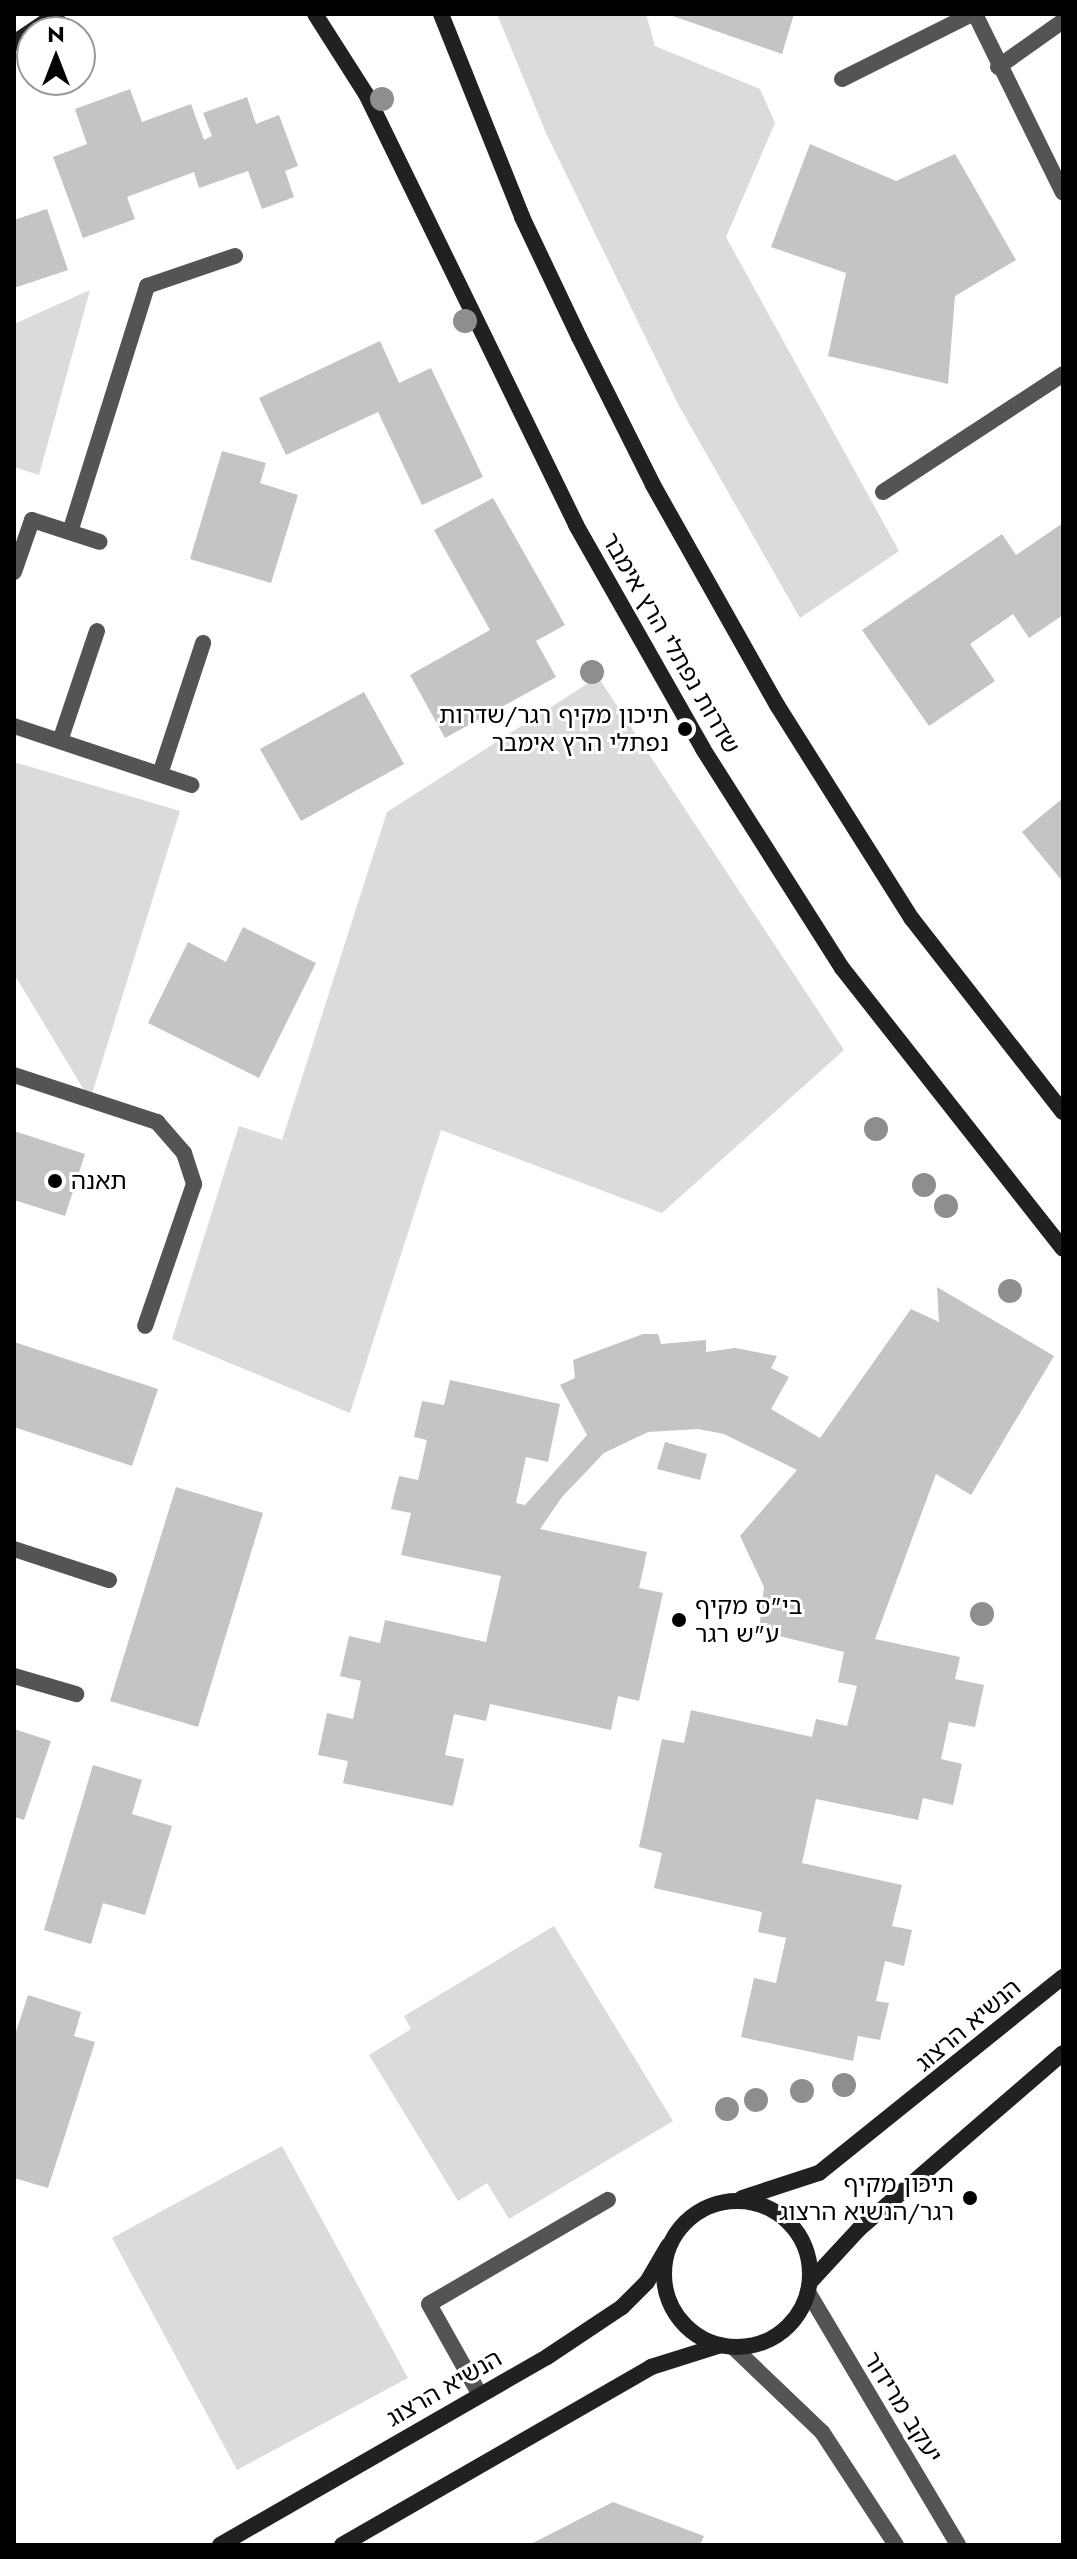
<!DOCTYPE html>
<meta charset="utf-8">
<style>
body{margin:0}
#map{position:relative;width:1077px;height:2559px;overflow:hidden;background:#fff;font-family:Jost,"Noto Sans Hebrew",sans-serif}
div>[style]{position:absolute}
.green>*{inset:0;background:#dbdbdb}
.building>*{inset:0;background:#c4c4c4}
.lane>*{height:16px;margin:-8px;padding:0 8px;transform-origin:8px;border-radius:8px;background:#545454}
.street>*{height:16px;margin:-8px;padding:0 8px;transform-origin:8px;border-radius:8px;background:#545454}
.secondary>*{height:16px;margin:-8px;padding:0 8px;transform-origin:8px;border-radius:8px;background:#212121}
.secondary>.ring{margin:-8px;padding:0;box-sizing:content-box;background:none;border:16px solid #212121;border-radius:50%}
.trees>*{width:24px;height:24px;margin:-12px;border-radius:50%;background:#8e8e8e}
.dots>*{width:22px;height:22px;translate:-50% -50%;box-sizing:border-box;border:4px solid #fff;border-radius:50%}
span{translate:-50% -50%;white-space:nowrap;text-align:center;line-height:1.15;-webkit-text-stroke:6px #fff;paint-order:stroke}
.street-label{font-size:24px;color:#000}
.poi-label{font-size:24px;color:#000}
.right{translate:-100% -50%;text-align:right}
.left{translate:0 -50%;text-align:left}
.frame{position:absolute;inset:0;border:16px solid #000;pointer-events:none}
.north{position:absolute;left:16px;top:16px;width:80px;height:80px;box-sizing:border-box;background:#fff;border:2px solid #999;border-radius:50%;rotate:0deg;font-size:22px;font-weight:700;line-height:32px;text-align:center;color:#000}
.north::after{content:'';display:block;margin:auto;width:28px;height:36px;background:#000;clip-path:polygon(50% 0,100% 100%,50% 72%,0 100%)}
</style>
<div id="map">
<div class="green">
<i style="clip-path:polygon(497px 14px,646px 14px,655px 46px,760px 89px,775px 123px,726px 237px,899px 551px,800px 618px,679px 406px,546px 133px)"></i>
<i style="clip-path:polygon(90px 290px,39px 475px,14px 467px,14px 324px)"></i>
<i style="clip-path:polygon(598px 677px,844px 1050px,662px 1213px,441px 1130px,350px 1413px,172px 1339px,239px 1126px,282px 1140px,387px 812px)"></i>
<i style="clip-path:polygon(14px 762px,180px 811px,90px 1100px,14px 974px)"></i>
<i style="clip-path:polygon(554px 1926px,673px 2121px,509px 2219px,487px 2183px,458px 2201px,369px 2055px,411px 2029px,404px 2016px)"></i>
<i style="clip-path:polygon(282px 2146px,408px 2378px,237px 2470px,112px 2238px)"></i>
</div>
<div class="building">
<i style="clip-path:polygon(667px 14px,794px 14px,782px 54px)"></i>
<i style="clip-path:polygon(130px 89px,142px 122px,191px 104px,204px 140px,212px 136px,203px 113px,247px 97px,256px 124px,279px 115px,298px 166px,285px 171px,294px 197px,262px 209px,248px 171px,199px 188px,194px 172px,127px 197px,135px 219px,83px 238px,53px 157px,87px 144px,75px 109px)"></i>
<i style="clip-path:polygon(810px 144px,896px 181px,955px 154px,1016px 260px,955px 296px,948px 384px,828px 356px,846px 273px,771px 247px)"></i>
<i style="clip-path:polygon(47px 209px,68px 270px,14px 288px,14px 220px)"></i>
<i style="clip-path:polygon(380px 341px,399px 383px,431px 368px,483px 477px,422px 505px,378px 412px,286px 455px,259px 398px)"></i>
<i style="clip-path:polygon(222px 451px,266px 463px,260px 483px,298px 495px,271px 583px,190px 559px)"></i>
<i style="clip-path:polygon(493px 498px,565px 625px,536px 641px,556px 677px,445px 738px,410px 675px,490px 630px,434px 530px)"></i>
<i style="clip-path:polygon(1063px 523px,1063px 615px,1029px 638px,1013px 614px,970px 644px,995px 681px,929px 726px,862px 630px,1002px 534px,1016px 555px)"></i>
<i style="clip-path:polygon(364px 692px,404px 764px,301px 821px,260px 749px)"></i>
<i style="clip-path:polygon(1063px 798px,1063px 882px,1022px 832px)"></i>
<i style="clip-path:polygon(243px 927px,316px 963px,259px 1078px,148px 1023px,188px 942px,226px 962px)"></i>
<i style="clip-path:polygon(14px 1131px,85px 1154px,65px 1216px,14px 1200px)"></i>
<i style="clip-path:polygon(937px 1287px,1054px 1356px,971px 1495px,936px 1474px,875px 1639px,960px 1657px,955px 1679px,984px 1685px,975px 1727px,949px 1722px,941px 1759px,962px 1764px,953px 1805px,923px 1798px,918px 1820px,816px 1799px,802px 1863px,902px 1885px,892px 1926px,912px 1930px,904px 1966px,885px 1961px,876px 2001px,889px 2003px,880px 2040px,858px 2036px,853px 2061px,741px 2037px,754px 1978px,776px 1983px,786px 1938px,758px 1932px,762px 1912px,654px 1888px,662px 1853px,639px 1847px,662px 1739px,684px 1743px,691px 1710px,812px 1737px,816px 1719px,847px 1726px,857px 1686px,838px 1682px,844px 1652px,759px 1631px,764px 1587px,740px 1536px,797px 1470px,724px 1434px,698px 1429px,648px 1432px,604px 1453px,562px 1497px,540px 1529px,647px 1552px,639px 1588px,663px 1593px,639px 1701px,618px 1696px,611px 1730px,490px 1704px,486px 1721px,454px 1714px,445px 1755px,464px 1759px,453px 1806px,343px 1783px,348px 1761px,318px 1755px,327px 1713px,353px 1719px,361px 1681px,340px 1676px,349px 1636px,380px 1643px,385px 1620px,486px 1642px,501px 1576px,401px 1555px,411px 1513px,391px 1509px,399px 1476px,418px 1480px,427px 1440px,414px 1437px,422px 1401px,444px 1405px,450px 1380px,560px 1404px,548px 1462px,526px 1457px,516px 1503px,525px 1505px,587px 1435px,560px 1385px,575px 1378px,573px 1360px,643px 1334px,658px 1334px,661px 1344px,706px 1340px,706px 1352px,735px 1348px,777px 1356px,771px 1368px,789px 1377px,771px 1409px,820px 1438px,911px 1309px,939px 1322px)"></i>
<i style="clip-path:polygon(14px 1342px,158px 1389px,132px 1466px,14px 1427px)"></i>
<i style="clip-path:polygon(665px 1442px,707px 1454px,700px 1480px,657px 1469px)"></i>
<i style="clip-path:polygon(176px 1487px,263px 1513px,198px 1727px,110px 1701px)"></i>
<i style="clip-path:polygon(14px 1729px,51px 1741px,24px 1820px,14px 1817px)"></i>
<i style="clip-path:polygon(93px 1765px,142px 1780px,132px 1814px,172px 1826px,145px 1915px,103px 1903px,91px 1944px,44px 1930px)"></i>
<i style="clip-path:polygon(28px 1995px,81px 2012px,74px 2036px,95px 2042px,48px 2188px,14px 2178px,14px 2038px)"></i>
<i style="clip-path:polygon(613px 2502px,704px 2536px,700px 2545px,529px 2545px)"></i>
</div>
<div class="lane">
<i style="left:842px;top:79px;width:145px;rotate:-26.6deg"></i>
<i style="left:883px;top:492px;width:215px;rotate:-33.2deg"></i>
<i style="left:70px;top:532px;width:258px;rotate:-72.6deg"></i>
<i style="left:147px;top:286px;width:93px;rotate:-18.8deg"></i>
<i style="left:14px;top:726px;width:187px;rotate:18.4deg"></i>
<i style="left:60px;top:741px;width:116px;rotate:-71.4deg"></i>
<i style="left:160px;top:774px;width:138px;rotate:-71.8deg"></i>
<i style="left:14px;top:1075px;width:151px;rotate:18.2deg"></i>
<i style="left:157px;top:1122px;width:41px;rotate:48.9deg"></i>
<i style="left:184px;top:1153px;width:33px;rotate:72deg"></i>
<i style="left:194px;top:1184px;width:150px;rotate:109deg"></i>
<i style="left:14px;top:1549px;width:100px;rotate:18.1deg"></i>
<i style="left:14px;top:1676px;width:65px;rotate:16.2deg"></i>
<i style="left:480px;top:2395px;width:104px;rotate:-119.3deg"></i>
<i style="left:429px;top:2304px;width:207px;rotate:-30.2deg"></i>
</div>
<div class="street">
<i style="left:975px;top:14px;width:199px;rotate:63.8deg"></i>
<i style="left:998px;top:67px;width:80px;rotate:-35.3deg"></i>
<i style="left:14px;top:572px;width:55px;rotate:-70.9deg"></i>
<i style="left:32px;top:520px;width:71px;rotate:17.9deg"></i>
<i style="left:808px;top:2292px;width:294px;rotate:59.3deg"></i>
<i style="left:733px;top:2347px;width:123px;rotate:43.7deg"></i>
<i style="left:822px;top:2432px;width:135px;rotate:56.8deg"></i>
</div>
<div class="secondary">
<i style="left:315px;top:14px;width:95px;rotate:57.5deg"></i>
<i style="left:366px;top:94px;width:479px;rotate:64deg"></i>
<i style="left:576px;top:525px;width:257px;rotate:60.4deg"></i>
<i style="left:703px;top:749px;width:259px;rotate:57.6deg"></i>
<i style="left:842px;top:968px;width:357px;rotate:51.8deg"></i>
<i style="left:441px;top:14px;width:219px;rotate:68.2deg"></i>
<i style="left:522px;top:217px;width:133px;rotate:64.6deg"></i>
<i style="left:579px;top:337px;width:165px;rotate:63.4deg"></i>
<i style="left:653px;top:485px;width:253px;rotate:60.6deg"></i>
<i style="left:777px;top:705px;width:253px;rotate:57.8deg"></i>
<i style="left:912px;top:919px;width:245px;rotate:52deg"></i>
<i style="left:14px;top:43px;width:52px;rotate:-34deg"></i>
<i style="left:742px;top:2198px;width:81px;rotate:-18deg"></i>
<i style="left:819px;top:2173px;width:313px;rotate:-38.8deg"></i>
<i class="ring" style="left:664px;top:2201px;width:130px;height:130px"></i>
<i style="left:810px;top:2282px;width:72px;rotate:-47.2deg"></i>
<i style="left:859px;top:2229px;width:269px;rotate:-40.8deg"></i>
<i style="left:220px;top:2545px;width:377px;rotate:-29.9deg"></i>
<i style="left:547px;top:2357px;width:90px;rotate:-33.7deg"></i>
<i style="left:622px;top:2307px;width:35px;rotate:-45deg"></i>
<i style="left:647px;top:2282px;width:42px;rotate:-59.7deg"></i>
<i style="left:342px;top:2545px;width:357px;rotate:-29.9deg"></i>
<i style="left:651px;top:2367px;width:73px;rotate:-17.4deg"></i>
</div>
<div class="trees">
<i style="left:382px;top:99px"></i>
<i style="left:465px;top:321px"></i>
<i style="left:592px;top:672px"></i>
<i style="left:876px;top:1129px"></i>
<i style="left:924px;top:1185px"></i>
<i style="left:946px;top:1206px"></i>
<i style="left:1010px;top:1291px"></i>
<i style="left:982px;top:1614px"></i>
<i style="left:844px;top:2085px"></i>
<i style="left:802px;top:2091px"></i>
<i style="left:756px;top:2100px"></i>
<i style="left:727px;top:2109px"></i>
</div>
<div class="dots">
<i style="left:685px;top:729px;background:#000"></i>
<i style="left:55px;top:1181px;background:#000"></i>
<i style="left:679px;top:1620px;background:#000"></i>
<i style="left:970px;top:2198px;background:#000"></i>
</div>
<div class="street-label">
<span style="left:671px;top:643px;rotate:60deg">שדרות נפתלי הרץ אימבר</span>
<span style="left:968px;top:2025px;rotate:-40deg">הנשיא הרצוג</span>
<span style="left:444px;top:2388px;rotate:-30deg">הנשיא הרצוג</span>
<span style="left:903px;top:2407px;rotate:58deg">יעקב מרידור</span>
</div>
<div class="poi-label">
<span class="right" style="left:669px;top:729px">תיכון מקיף רגר/שדרות<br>נפתלי הרץ אימבר</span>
<span class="left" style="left:71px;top:1181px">תאנה</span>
<span class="left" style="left:695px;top:1620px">בי"ס מקיף<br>ע"ש רגר</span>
<span class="right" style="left:954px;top:2198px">תיכון מקיף<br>רגר/הנשיא הרצוג</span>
</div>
<div class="frame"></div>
<div class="north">N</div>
</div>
